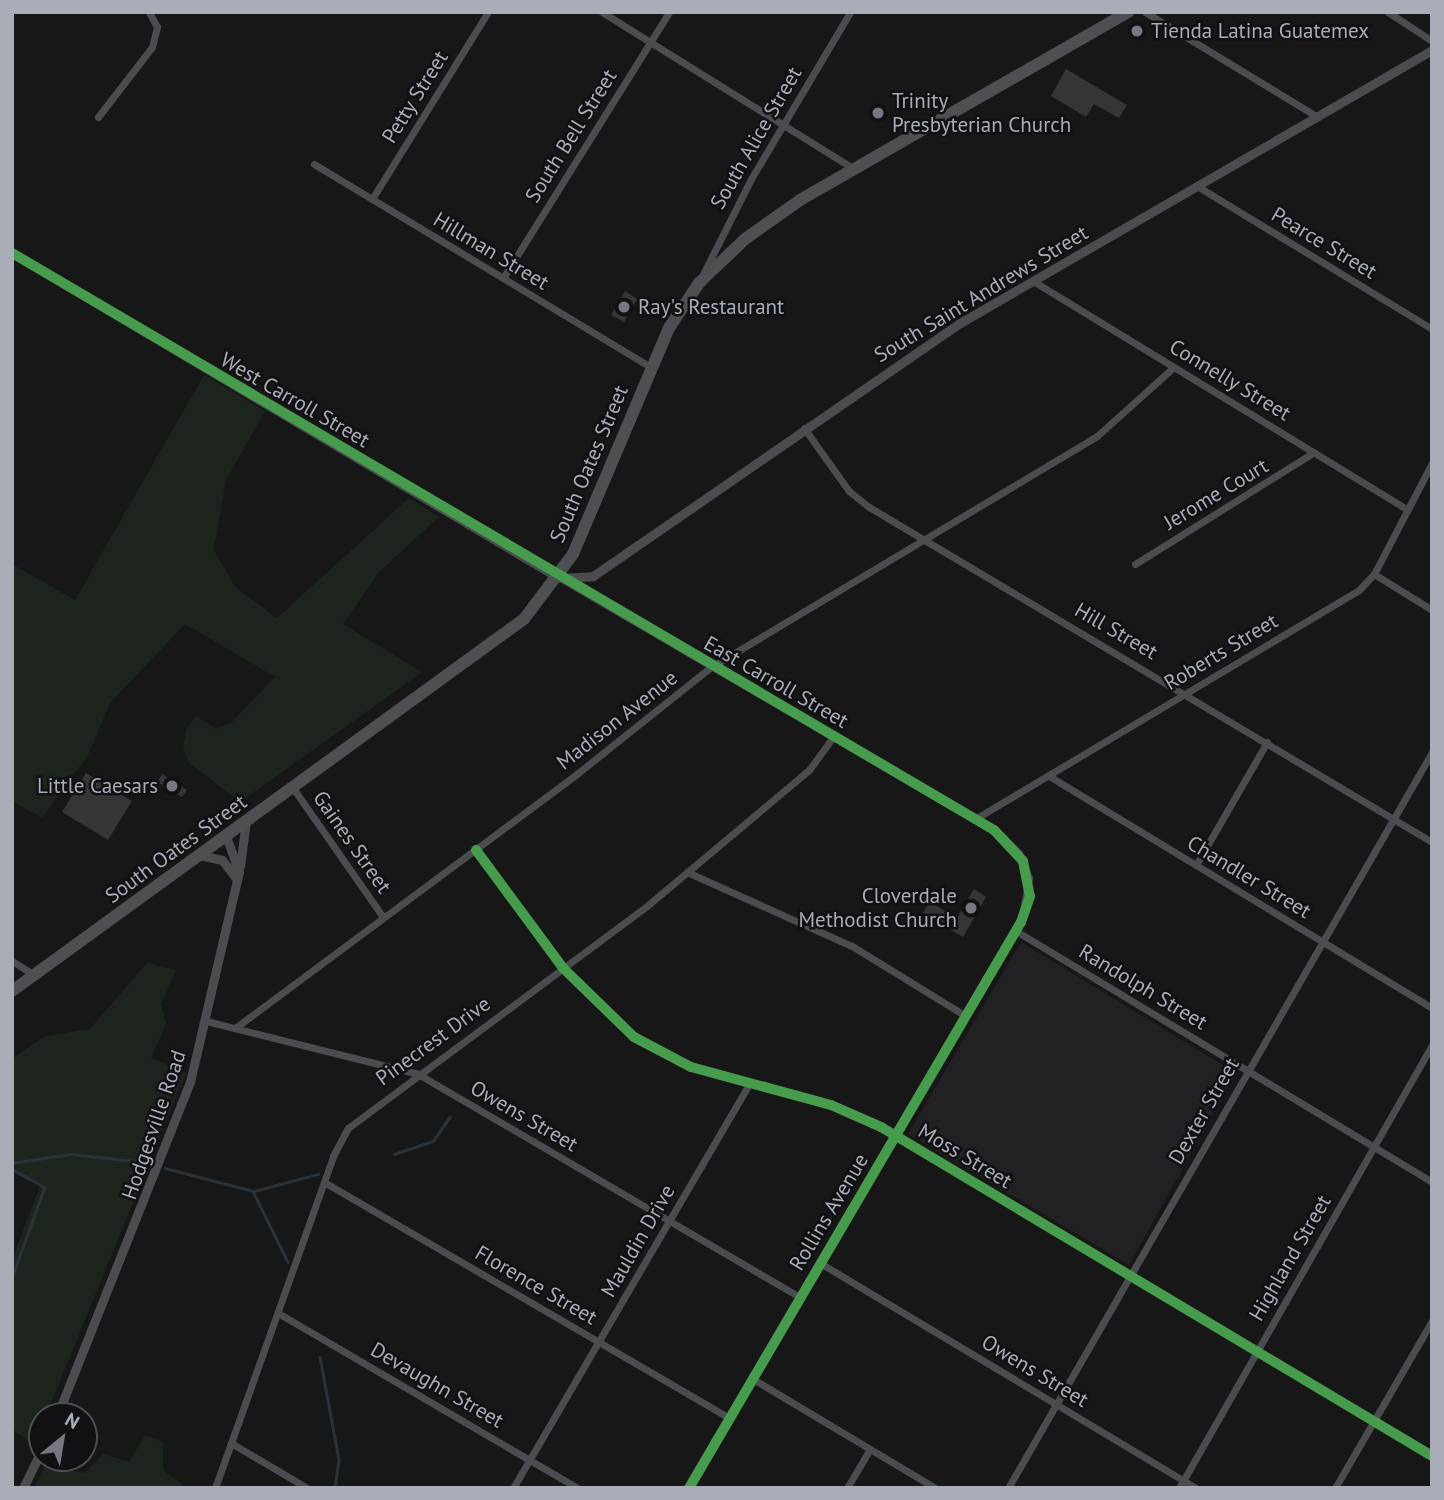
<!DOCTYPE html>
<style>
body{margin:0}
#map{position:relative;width:1444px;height:1500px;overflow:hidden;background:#171717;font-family:"PT Sans",sans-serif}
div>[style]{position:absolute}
.built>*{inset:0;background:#212123}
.green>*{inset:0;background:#1d241e}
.stream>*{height:2.5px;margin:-1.25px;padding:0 1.25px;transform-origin:1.25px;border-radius:1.25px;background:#2a3239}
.building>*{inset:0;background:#353536}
.minor>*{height:7px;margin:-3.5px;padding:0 3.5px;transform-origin:3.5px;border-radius:3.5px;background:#4b4c50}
.tertiary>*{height:9px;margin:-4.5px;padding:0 4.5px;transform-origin:4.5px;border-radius:4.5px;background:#4b4c50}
.primary>*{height:12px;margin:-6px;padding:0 6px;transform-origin:6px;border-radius:6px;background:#4d4f52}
.cycleway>*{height:10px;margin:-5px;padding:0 5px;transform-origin:5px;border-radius:5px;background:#469c4c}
.dots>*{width:19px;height:19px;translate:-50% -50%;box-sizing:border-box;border:4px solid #111113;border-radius:50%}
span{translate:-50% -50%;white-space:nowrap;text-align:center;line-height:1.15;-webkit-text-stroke:5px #111113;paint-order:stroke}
.poi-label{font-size:21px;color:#a8adb8}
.left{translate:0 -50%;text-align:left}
.right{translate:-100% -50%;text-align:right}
.street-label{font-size:21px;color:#a8adb8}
.frame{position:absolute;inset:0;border:14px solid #a8adb8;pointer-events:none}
.north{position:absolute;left:28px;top:1402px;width:70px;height:70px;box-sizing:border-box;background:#111113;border:2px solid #4d4f55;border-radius:50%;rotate:30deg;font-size:19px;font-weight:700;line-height:28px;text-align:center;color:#a8adb8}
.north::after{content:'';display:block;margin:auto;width:24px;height:32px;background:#757880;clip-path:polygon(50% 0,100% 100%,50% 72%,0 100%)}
</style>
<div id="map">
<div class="built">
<i style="clip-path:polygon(1021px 942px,1236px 1073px,1129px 1265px,908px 1134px)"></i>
</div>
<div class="green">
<i style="clip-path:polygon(204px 375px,265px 411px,226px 480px,214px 550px,235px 587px,277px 618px,409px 498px,439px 517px,379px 572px,343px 624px,422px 672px,240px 802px,188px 762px,183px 746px,187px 728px,196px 716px,216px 729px,231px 723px,275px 677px,185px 624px,110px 703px,88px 755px,42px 818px,12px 801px,12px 564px,75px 600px)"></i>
<i style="clip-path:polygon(147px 963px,176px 970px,161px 1004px,166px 1024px,151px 1058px,186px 1073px,34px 1445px,12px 1429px,12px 1260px,41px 1183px,12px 1173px,12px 1059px,45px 1036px,90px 1029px)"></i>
<i style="clip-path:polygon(145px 1435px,163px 1442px,163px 1470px,186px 1488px,34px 1488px,45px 1466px,84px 1473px,103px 1454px,129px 1462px)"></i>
</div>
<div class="stream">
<i style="left:394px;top:1154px;width:41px;rotate:-18.4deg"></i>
<i style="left:433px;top:1141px;width:29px;rotate:-55deg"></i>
<i style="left:12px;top:1163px;width:60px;rotate:-8.7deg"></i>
<i style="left:71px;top:1154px;width:81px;rotate:6.3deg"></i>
<i style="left:165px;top:1168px;width:91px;rotate:14.6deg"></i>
<i style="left:253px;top:1191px;width:79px;rotate:63.8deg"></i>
<i style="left:12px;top:1169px;width:38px;rotate:29deg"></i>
<i style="left:45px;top:1187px;width:97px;rotate:109.9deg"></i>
<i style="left:254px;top:1191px;width:66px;rotate:-14.9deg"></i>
<i style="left:320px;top:1357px;width:105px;rotate:79.5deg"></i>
<i style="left:339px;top:1460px;width:28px;rotate:98deg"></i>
</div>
<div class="building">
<i style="clip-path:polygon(1066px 69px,1127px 105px,1119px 118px,1094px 104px,1086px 117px,1051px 96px)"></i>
<i style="clip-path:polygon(625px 291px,637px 299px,624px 322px,611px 315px)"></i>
<i style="clip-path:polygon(86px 773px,132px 801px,108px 840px,62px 812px)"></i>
<i style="clip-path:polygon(162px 774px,187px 790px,182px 797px,157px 782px)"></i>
<i style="clip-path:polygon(974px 889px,986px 897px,963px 937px,923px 913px,930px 902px,957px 918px)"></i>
</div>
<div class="minor">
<i style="left:602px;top:12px;width:297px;rotate:31.9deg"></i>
<i style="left:1145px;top:12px;width:202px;rotate:31.3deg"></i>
<i style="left:1388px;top:12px;width:53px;rotate:33.4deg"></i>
<i style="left:98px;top:117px;width:88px;rotate:-52.4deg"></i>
<i style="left:152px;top:47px;width:21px;rotate:-76deg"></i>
<i style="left:157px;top:27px;width:17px;rotate:-118deg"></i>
<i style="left:314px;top:164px;width:393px;rotate:31.1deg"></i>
<i style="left:1197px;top:186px;width:275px;rotate:31.3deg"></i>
<i style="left:372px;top:199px;width:220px;rotate:-58.2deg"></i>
<i style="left:503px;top:278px;width:314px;rotate:-58deg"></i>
<i style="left:700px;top:280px;width:113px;rotate:-63.2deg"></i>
<i style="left:751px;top:179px;width:194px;rotate:-59.3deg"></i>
<i style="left:1033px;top:281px;width:439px;rotate:31.4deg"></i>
<i style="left:804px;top:428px;width:77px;rotate:54.5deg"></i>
<i style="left:849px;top:491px;width:26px;rotate:39deg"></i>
<i style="left:869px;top:507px;width:655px;rotate:30.75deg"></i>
<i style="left:1135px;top:564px;width:211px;rotate:-32deg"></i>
<i style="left:1374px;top:574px;width:68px;rotate:31.8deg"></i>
<i style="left:560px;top:578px;width:510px;rotate:30.23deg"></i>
<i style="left:1001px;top:835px;width:25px;rotate:45deg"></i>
<i style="left:1019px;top:853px;width:27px;rotate:68deg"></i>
<i style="left:1029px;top:878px;width:45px;rotate:100.3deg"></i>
<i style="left:1021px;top:922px;width:656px;rotate:120.39deg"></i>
<i style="left:1049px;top:776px;width:448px;rotate:31.2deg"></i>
<i style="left:293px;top:788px;width:157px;rotate:55.1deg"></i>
<i style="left:975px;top:819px;width:447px;rotate:-30.8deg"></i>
<i style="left:1359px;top:590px;width:22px;rotate:-47deg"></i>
<i style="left:1374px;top:574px;width:125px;rotate:-62.4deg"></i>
<i style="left:476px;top:850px;width:147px;rotate:53.6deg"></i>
<i style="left:563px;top:968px;width:99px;rotate:44.2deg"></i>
<i style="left:634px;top:1037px;width:64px;rotate:27.8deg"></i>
<i style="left:691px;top:1067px;width:145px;rotate:15.2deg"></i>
<i style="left:831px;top:1105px;width:55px;rotate:23.7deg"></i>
<i style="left:881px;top:1127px;width:642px;rotate:30.84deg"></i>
<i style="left:1196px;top:865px;width:142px;rotate:-60deg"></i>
<i style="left:687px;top:872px;width:181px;rotate:24.2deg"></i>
<i style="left:852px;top:946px;width:134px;rotate:31.6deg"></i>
<i style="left:1016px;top:931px;width:486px;rotate:31.1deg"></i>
<i style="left:12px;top:961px;width:26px;rotate:32deg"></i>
<i style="left:206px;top:1021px;width:219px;rotate:14deg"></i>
<i style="left:418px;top:1074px;width:442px;rotate:30.3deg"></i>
<i style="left:235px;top:1028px;width:427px;rotate:-36.6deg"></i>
<i style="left:578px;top:773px;width:170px;rotate:-38.6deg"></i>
<i style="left:711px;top:667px;width:450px;rotate:-30.9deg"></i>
<i style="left:1097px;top:436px;width:103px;rotate:-41.9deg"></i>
<i style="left:324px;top:1182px;width:470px;rotate:30.2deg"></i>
<i style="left:820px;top:1263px;width:438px;rotate:30.9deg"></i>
<i style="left:278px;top:1313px;width:347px;rotate:30.3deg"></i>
<i style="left:753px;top:1379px;width:212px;rotate:30.9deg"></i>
<i style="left:231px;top:1443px;width:88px;rotate:30.6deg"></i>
<i style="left:215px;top:1488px;width:352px;rotate:-70.4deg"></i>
<i style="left:333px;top:1156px;width:32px;rotate:-62deg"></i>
<i style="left:348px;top:1128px;width:374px;rotate:-36.6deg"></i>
<i style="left:648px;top:905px;width:210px;rotate:-40deg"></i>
<i style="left:809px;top:770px;width:41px;rotate:-54deg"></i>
<i style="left:513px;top:1488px;width:468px;rotate:-59.7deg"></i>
<i style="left:847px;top:1488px;width:45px;rotate:-59.5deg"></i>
<i style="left:1008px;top:1488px;width:849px;rotate:-60.05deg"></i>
<i style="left:1179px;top:1488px;width:510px;rotate:-60.27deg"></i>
<i style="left:1335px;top:1488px;width:193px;rotate:-59.9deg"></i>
</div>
<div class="tertiary">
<i style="left:12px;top:253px;width:636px;rotate:30.72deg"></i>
<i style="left:559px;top:578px;width:34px;rotate:-3deg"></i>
<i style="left:593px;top:576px;width:446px;rotate:-34.6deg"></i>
<i style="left:960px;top:323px;width:545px;rotate:-30.04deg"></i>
<i style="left:199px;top:855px;width:24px;rotate:12deg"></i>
<i style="left:222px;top:860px;width:23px;rotate:52deg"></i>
<i style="left:240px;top:866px;width:45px;rotate:-82.4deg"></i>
<i style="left:57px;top:1416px;width:360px;rotate:-68.3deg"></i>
<i style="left:190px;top:1082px;width:216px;rotate:-76.9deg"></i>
<i style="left:239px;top:872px;width:38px;rotate:-110deg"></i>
<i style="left:23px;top:1488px;width:43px;rotate:-64deg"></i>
</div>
<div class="primary">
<i style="left:12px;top:991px;width:633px;rotate:-36deg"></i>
<i style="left:524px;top:619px;width:81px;rotate:-53deg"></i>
<i style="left:573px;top:554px;width:246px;rotate:-67deg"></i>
<i style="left:669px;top:328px;width:54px;rotate:-56.3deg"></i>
<i style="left:699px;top:283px;width:64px;rotate:-43.7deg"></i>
<i style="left:745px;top:239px;width:67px;rotate:-35.3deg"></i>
<i style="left:800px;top:200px;width:378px;rotate:-29.8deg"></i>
</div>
<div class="cycleway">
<i style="left:12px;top:253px;width:1139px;rotate:30.44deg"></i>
<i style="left:994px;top:830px;width:42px;rotate:46.9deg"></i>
<i style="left:1023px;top:861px;width:36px;rotate:79deg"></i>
<i style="left:1030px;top:896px;width:28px;rotate:109deg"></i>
<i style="left:1021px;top:922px;width:656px;rotate:120.39deg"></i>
<i style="left:476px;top:850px;width:147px;rotate:53.6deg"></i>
<i style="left:563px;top:968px;width:99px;rotate:44.2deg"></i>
<i style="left:634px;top:1037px;width:64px;rotate:27.8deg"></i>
<i style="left:691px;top:1067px;width:145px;rotate:15.2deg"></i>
<i style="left:831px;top:1105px;width:55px;rotate:23.7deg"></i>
<i style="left:881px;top:1127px;width:642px;rotate:30.84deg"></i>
</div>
<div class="dots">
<i style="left:1137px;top:31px;background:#757880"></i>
<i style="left:878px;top:113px;background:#757880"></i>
<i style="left:624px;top:307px;background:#757880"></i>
<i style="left:172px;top:786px;background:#757880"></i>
<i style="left:971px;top:908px;background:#757880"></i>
</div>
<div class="poi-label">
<span class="left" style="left:1151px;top:31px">Tienda Latina Guatemex</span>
<span class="left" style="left:892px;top:113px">Trinity<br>Presbyterian Church</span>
<span class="left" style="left:638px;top:307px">Ray's Restaurant</span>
<span class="right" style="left:158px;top:786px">Little Caesars</span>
<span class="right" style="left:957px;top:908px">Cloverdale<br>Methodist Church</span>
</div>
<div class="street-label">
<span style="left:415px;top:97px;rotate:-58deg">Petty Street</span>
<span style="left:571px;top:136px;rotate:-58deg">South Bell Street</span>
<span style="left:756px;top:138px;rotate:-60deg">South Alice Street</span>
<span style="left:1324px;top:243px;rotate:31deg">Pearce Street</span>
<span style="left:491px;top:251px;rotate:31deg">Hillman Street</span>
<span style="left:981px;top:294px;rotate:-31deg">South Saint Andrews Street</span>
<span style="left:1230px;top:380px;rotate:31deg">Connelly Street</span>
<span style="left:295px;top:400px;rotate:30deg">West Carroll Street</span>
<span style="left:589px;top:464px;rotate:-67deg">South Oates Street</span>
<span style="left:1216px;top:494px;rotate:-31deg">Jerome Court</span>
<span style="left:1116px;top:631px;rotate:30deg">Hill Street</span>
<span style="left:1221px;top:652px;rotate:-31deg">Roberts Street</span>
<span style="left:776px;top:682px;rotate:30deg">East Carroll Street</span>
<span style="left:617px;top:720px;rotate:-38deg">Madison Avenue</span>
<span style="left:352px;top:842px;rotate:55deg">Gaines Street</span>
<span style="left:176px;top:849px;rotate:-36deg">South Oates Street</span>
<span style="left:1249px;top:877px;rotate:31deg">Chandler Street</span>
<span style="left:1143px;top:987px;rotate:31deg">Randolph Street</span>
<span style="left:433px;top:1041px;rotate:-36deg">Pinecrest Drive</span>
<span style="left:1204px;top:1111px;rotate:-60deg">Dexter Street</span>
<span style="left:524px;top:1116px;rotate:30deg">Owens Street</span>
<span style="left:154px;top:1125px;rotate:-71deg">Hodgesville Road</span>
<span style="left:965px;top:1156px;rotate:31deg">Moss Street</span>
<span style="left:829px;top:1212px;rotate:-59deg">Rollins Avenue</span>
<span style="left:638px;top:1241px;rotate:-60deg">Mauldin Drive</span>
<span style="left:1290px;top:1258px;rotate:-60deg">Highland Street</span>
<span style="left:536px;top:1285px;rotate:30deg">Florence Street</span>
<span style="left:1035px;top:1371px;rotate:31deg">Owens Street</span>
<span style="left:437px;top:1385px;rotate:30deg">Devaughn Street</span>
</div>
<div class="frame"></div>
<div class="north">N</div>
</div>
